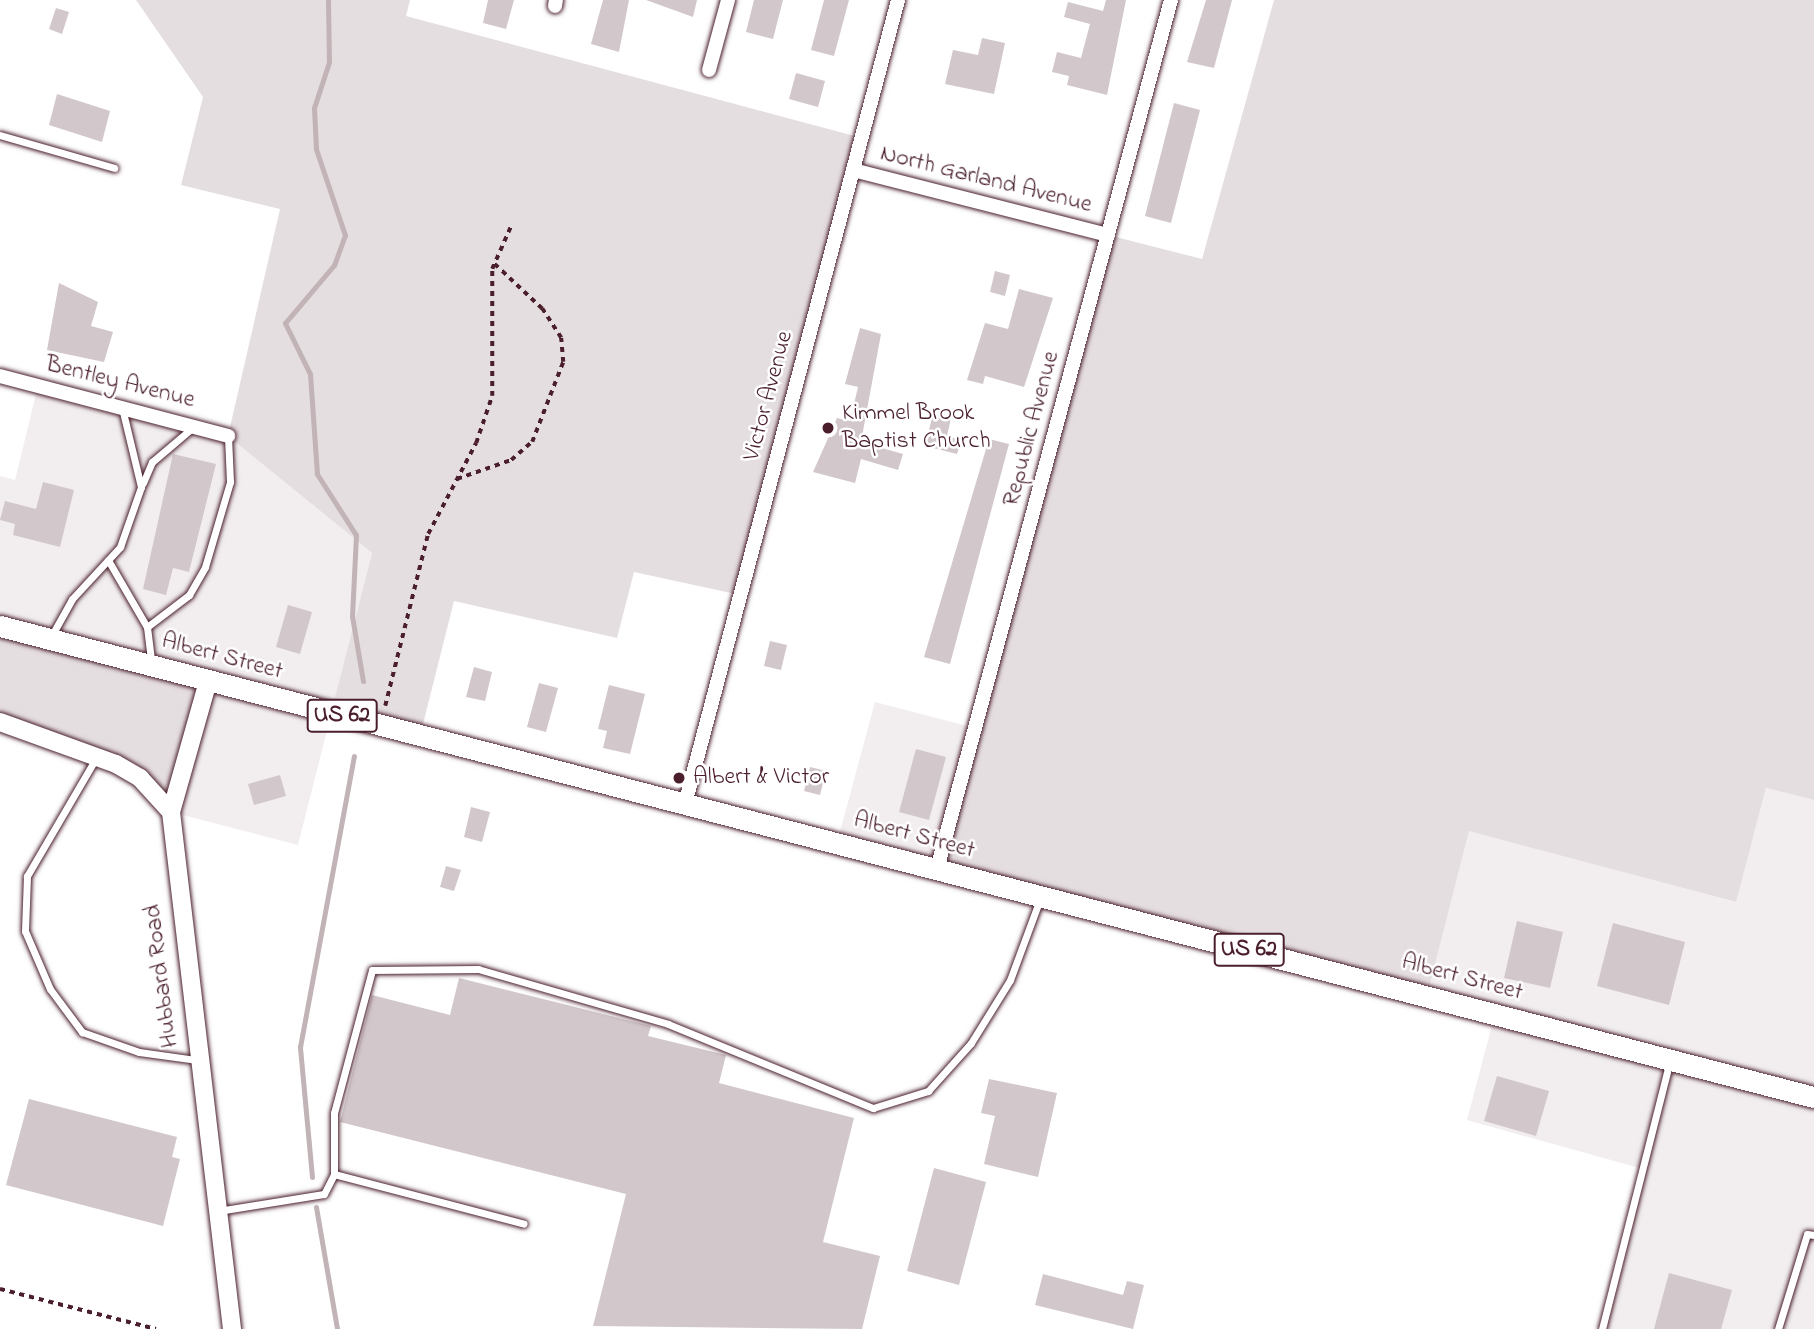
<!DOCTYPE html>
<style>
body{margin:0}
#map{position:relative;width:1814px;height:1329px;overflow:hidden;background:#fff;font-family:"Indie Flower",sans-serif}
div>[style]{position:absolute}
.built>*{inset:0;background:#f2eeef}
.green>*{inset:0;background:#e5dee0}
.stream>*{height:5px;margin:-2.5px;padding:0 2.5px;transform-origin:2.5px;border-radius:2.5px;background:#c1b3b6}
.building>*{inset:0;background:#d2c7cb}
.path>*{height:3.5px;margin-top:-1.75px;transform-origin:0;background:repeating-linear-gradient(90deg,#4a1f2b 0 5px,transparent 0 10px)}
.roads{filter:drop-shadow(0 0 2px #4a1f2b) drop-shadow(0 0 2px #4a1f2b)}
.service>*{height:7px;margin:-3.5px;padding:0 3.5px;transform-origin:3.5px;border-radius:3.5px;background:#fff}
.minor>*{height:14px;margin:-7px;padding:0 7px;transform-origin:7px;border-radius:7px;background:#fff}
.tertiary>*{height:18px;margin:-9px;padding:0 9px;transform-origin:9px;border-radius:9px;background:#fff}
.primary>*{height:21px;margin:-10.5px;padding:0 10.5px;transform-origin:10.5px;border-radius:10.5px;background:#fff}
.dots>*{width:19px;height:19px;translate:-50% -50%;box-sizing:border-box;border:4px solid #fff;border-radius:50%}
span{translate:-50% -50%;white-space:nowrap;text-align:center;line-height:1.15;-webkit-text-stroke:5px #fff;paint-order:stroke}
.shield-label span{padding:2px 5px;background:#fff;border:2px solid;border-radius:5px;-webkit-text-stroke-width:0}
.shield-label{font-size:23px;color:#4a1f2b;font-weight:700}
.street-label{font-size:24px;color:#4a1f2b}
.poi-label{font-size:24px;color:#4a1f2b}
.left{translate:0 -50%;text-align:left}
</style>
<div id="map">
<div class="built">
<i style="clip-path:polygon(38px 386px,228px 436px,372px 553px,298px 845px,171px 812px,140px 778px,0 722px,0 476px,15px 480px)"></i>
<i style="clip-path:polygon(875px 702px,975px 728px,937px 869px,837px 843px)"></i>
<i style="clip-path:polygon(1766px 788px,1814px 800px,1814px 1329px,1602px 1329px,1643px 1169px,1467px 1120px,1495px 1014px,1427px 996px,1469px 830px,1735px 902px)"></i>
</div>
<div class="green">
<i style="clip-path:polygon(136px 0,410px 0,406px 16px,862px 138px,740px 595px,634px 572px,617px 638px,454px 601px,420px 736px,331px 713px,372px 553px,228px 436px,280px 209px,181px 185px,203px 97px)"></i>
<i style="clip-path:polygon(1274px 0,1814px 0,1814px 800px,1766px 788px,1736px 902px,1469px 831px,1427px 996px,937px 869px,1108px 235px,1202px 259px)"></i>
<i style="clip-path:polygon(0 626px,208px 681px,171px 812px,140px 778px,0 722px)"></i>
</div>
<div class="stream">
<i style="left:328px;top:0;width:62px;rotate:89.1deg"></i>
<i style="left:329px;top:62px;width:48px;rotate:108.1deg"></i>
<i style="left:314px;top:108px;width:41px;rotate:87.2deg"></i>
<i style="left:316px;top:149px;width:91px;rotate:71.4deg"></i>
<i style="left:345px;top:235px;width:32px;rotate:110deg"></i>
<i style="left:334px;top:265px;width:76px;rotate:130.2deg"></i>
<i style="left:285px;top:323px;width:57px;rotate:63.9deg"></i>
<i style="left:310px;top:374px;width:100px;rotate:86deg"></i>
<i style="left:317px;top:474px;width:72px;rotate:57.4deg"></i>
<i style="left:356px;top:535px;width:81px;rotate:92.8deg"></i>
<i style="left:352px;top:616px;width:66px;rotate:80.4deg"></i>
<i style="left:312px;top:1177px;width:131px;rotate:-95.3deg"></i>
<i style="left:300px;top:1047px;width:296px;rotate:-79.5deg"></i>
<i style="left:316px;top:1207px;width:124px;rotate:80.2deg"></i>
</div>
<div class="building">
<i style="clip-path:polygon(488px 0,514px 0,506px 29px,483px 23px)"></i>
<i style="clip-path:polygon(603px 0,629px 0,619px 52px,591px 44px)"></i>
<i style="clip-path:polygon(646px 0,697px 0,693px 17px)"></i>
<i style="clip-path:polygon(754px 0,783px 0,773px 39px,746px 32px)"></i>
<i style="clip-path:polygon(824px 0,849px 0,834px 56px,811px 50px)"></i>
<i style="clip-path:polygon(1106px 0,1126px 0,1107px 95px,1067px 85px,1069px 76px,1052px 72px,1057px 52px,1081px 58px,1090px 24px,1064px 17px,1068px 2px,1103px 11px)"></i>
<i style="clip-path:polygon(1206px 0,1232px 0,1214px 68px,1187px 62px)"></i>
<i style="clip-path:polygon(56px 8px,69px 12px,62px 34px,49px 29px)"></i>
<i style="clip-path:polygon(982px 38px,1005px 43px,994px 94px,945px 84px,953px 50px,978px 55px)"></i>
<i style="clip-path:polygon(796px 73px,825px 81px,818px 107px,789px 99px)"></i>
<i style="clip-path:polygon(57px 94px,110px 111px,102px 142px,49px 125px)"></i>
<i style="clip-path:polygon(1174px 103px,1200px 110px,1171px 223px,1145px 216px)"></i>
<i style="clip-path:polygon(995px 271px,1010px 275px,1005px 296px,990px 292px)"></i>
<i style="clip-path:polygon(59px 283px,98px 302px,91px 326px,113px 332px,104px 362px,47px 350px)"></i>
<i style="clip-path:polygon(1019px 289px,1053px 298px,1024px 387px,985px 376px,983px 384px,967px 380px,985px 323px,1008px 329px)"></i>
<i style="clip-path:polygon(860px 328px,881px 334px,861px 442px,903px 454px,898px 470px,861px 459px,855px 483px,813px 472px,837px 418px,850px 421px,858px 387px,845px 384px)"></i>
<i style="clip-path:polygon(933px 414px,951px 418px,947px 436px,961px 440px,957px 454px,925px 446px)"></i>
<i style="clip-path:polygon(989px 439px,1009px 444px,950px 664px,924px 657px)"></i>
<i style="clip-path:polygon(173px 454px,216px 464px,189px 572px,173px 568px,166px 595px,143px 589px)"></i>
<i style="clip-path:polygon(43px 482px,74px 490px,60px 547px,13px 535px,15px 524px,0 520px,5px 501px,36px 509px)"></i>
<i style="clip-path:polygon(288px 605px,312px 612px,300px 654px,276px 647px)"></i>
<i style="clip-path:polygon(770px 641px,787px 645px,781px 670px,764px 666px)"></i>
<i style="clip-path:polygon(474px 667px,492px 672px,485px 701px,466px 697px)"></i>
<i style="clip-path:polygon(539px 683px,558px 688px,546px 732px,527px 727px)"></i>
<i style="clip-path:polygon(609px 685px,645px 694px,630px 754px,603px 748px,607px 731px,598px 729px)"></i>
<i style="clip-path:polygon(916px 749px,946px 757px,929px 820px,899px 812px)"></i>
<i style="clip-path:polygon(810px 767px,826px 771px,820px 795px,804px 791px)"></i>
<i style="clip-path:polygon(280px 775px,286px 796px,254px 805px,248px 784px)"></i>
<i style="clip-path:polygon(471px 807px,490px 812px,482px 842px,464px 837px)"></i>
<i style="clip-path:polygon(446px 866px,461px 870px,454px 891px,440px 887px)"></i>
<i style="clip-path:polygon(1517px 921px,1563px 932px,1550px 988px,1504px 978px)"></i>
<i style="clip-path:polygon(1613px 923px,1685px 942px,1669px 1005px,1597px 986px)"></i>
<i style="clip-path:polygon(459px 978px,651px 1026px,648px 1036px,726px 1055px,719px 1083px,854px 1118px,823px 1242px,880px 1256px,862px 1329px,593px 1326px,626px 1194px,340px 1122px,372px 995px,450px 1015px)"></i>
<i style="clip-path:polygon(1497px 1076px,1549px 1091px,1536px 1136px,1484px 1121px)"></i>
<i style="clip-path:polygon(989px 1079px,1057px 1093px,1038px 1177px,984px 1164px,995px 1116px,981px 1113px)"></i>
<i style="clip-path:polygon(29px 1099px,177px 1137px,172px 1157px,180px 1159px,163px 1226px,6px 1185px)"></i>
<i style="clip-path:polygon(934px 1168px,986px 1182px,959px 1285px,907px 1271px)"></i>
<i style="clip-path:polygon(1669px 1273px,1732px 1290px,1721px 1329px,1654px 1329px)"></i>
<i style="clip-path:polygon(1043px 1274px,1123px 1295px,1127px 1281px,1144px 1285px,1133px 1329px,1035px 1305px)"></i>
</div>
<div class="path">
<i style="left:457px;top:479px;width:57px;rotate:-19.4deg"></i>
<i style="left:511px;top:460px;width:28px;rotate:-41deg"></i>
<i style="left:532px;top:442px;width:86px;rotate:-68.8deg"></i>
<i style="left:563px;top:362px;width:24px;rotate:-95deg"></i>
<i style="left:561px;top:338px;width:35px;rotate:-123deg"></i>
<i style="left:542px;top:309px;width:66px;rotate:-136.8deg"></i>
<i style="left:385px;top:706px;width:177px;rotate:-76deg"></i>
<i style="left:428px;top:534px;width:103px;rotate:-62.2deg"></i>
<i style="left:476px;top:443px;width:50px;rotate:-71.2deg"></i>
<i style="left:492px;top:396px;width:127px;rotate:-90deg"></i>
<i style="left:492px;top:269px;width:47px;rotate:-66.2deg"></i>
<i style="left:0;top:1289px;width:161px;rotate:14.4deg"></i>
</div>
<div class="roads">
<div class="service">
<i style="left:0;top:135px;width:119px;rotate:16.1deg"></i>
<i style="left:143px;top:483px;width:23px;rotate:-67deg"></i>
<i style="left:152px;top:462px;width:52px;rotate:-40.4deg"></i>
<i style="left:108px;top:560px;width:78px;rotate:59.8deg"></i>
<i style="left:147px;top:627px;width:35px;rotate:83deg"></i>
<i style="left:147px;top:627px;width:53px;rotate:-37.3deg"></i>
<i style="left:189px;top:595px;width:32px;rotate:-60deg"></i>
<i style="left:205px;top:567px;width:89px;rotate:-73.6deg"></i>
<i style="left:230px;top:482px;width:46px;rotate:-92.5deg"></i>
<i style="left:52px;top:635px;width:41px;rotate:-60.9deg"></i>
<i style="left:72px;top:599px;width:71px;rotate:-47.3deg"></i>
<i style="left:120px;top:547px;width:64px;rotate:-70.7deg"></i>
<i style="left:141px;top:487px;width:81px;rotate:-103.5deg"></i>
<i style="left:96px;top:758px;width:137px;rotate:120.3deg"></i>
<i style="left:27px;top:876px;width:55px;rotate:92.1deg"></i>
<i style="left:25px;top:931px;width:63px;rotate:66.7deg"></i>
<i style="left:50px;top:989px;width:54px;rotate:53.3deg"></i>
<i style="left:82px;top:1032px;width:60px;rotate:19.3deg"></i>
<i style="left:139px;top:1052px;width:59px;rotate:7.9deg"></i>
<i style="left:334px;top:1174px;width:196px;rotate:14.7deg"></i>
<i style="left:218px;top:1211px;width:107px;rotate:-9.1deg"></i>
<i style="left:324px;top:1194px;width:22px;rotate:-63deg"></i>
<i style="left:334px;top:1174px;width:61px;rotate:-90deg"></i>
<i style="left:334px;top:1113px;width:148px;rotate:-75.1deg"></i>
<i style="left:372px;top:970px;width:106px;rotate:-0.5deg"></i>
<i style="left:478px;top:969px;width:198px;rotate:16.1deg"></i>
<i style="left:668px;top:1024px;width:222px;rotate:22.3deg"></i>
<i style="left:873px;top:1108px;width:58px;rotate:-17.2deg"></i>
<i style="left:928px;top:1091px;width:64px;rotate:-48.1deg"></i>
<i style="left:971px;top:1043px;width:74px;rotate:-58.2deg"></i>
<i style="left:1010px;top:980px;width:86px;rotate:-69.7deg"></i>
<i style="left:1602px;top:1329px;width:273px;rotate:-75.8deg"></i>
<i style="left:1778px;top:1329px;width:99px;rotate:-73deg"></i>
<i style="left:1807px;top:1234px;width:7px;rotate:8deg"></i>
</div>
<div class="minor">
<i style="left:555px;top:6px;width:6px;rotate:-81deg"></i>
<i style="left:709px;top:70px;width:73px;rotate:-74.8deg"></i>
<i style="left:853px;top:170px;width:263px;rotate:14.3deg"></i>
<i style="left:0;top:376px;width:236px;rotate:14.7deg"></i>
<i style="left:685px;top:804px;width:832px;rotate:-75.16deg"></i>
<i style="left:937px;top:869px;width:900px;rotate:-74.93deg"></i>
</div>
<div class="tertiary">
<i style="left:0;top:722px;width:123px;rotate:19.9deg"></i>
<i style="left:116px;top:764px;width:28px;rotate:30deg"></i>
<i style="left:140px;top:778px;width:46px;rotate:47.6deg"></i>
<i style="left:171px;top:812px;width:521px;rotate:83.27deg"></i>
<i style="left:171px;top:812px;width:136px;rotate:-74.2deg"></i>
</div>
<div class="primary">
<i style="left:0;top:626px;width:1874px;rotate:14.56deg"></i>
</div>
</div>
<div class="dots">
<i style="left:828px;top:428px;background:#4a1f2b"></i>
<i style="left:679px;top:778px;background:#4a1f2b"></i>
</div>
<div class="shield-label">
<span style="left:342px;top:716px">US 62</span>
<span style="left:1249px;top:950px">US 62</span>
</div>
<div class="street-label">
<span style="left:986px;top:180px;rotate:14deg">North Garland Avenue</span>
<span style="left:120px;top:383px;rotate:14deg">Bentley Avenue</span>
<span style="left:769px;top:396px;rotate:-75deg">Victor Avenue</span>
<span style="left:1032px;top:429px;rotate:-75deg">Republic Avenue</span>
<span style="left:222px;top:657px;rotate:15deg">Albert Street</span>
<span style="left:914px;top:836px;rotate:15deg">Albert Street</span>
<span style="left:162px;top:976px;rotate:-97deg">Hubbard Road</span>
<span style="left:1462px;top:978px;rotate:15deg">Albert Street</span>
</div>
<div class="poi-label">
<span class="left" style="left:842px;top:428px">Kimmel Brook<br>Baptist Church</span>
<span class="left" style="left:693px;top:778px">Albert &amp; Victor</span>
</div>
</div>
